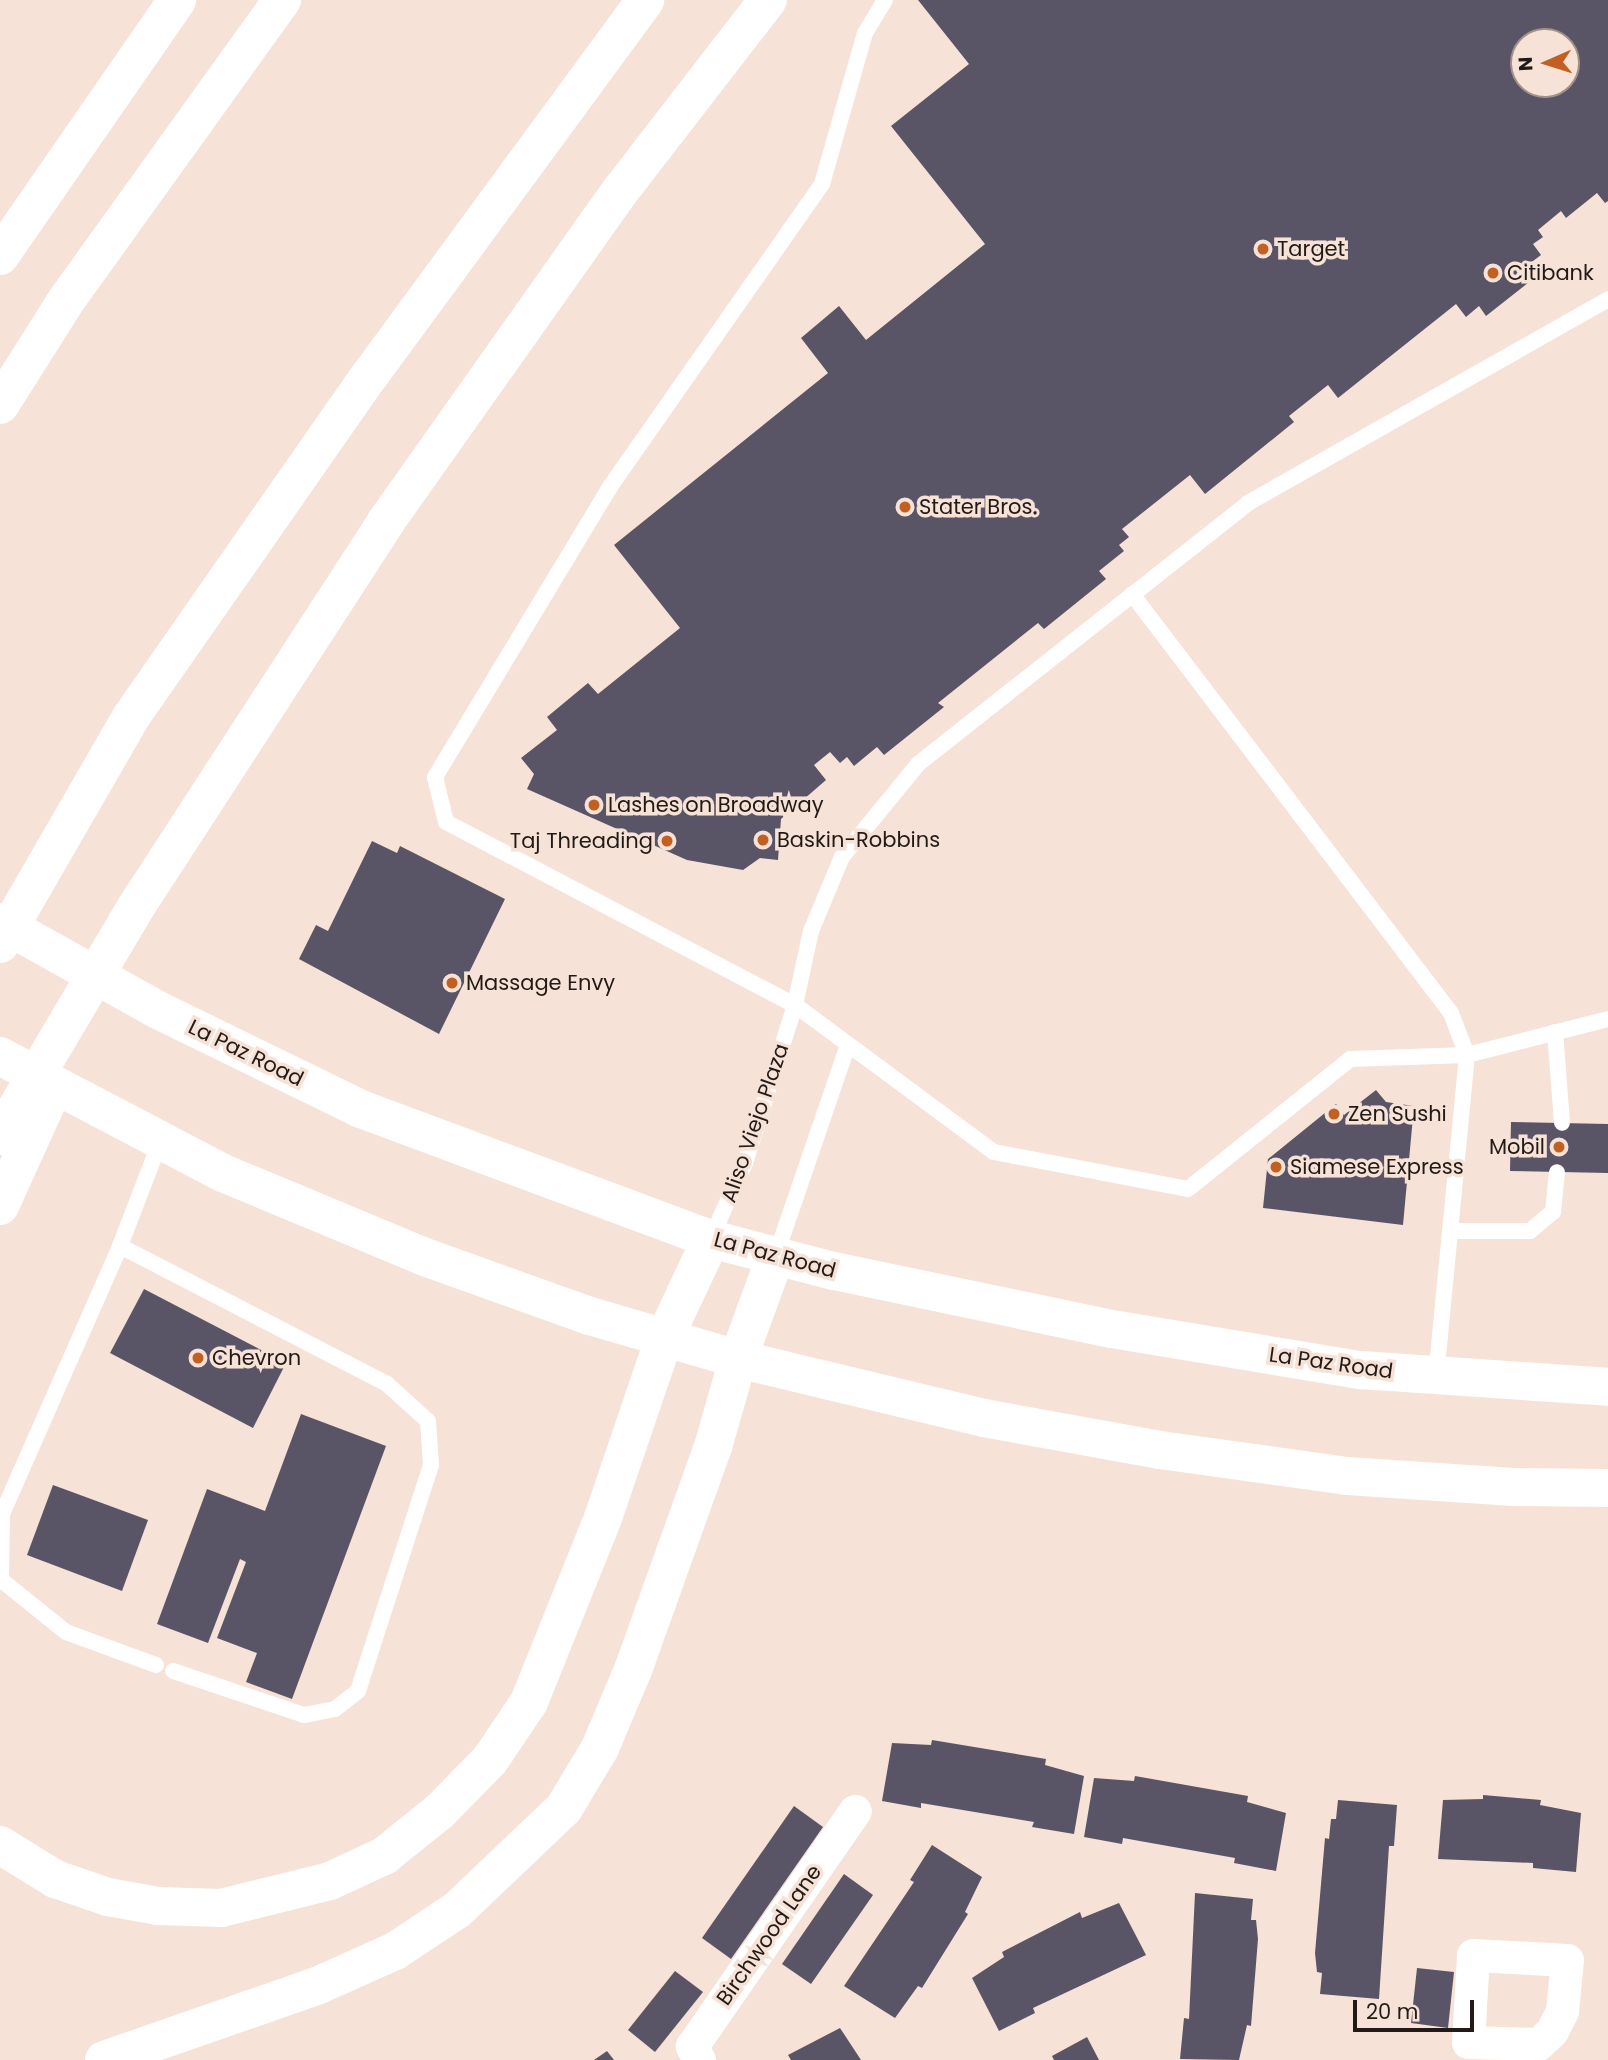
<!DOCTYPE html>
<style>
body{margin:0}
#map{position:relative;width:1608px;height:2060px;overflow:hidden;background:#f6e2d6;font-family:Poppins,sans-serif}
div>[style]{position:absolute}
.building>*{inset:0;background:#595566}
.service>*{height:16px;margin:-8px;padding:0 8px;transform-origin:8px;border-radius:8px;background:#fff}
.minor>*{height:33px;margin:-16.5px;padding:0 16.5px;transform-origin:16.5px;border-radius:16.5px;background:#fff}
.primary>*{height:38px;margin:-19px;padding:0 19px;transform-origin:19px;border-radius:19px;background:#fff}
.motorway>*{height:38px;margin:-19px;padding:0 19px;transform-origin:19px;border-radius:19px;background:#fff}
.dots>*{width:19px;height:19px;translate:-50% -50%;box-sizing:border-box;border:4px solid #f6e2d6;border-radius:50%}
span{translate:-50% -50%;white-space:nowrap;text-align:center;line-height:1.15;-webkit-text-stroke:7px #f6e2d6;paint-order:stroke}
.poi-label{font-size:21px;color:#211a16}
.left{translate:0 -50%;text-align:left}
.right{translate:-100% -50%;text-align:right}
.street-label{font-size:21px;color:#211a16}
.north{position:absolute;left:1510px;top:28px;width:70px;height:70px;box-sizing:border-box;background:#f6e2d6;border:2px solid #a19289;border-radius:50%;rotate:267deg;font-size:19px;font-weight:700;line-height:28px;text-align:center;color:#211a16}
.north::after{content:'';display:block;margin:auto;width:24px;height:32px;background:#c26023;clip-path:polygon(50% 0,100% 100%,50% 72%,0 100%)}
.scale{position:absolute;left:1353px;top:2000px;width:121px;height:32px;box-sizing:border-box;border:4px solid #211a16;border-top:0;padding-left:9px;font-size:21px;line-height:24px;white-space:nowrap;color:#211a16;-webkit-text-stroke:5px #f6e2d6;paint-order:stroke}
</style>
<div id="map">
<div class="building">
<i style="clip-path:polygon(evenodd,918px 0,1608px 0,1608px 201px,1605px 203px,1597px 193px,1566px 218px,1561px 211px,1538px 230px,1543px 237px,1533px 244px,1541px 255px,1529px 264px,1538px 275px,1486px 316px,1479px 306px,1466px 317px,1456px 304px,1338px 398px,1328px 385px,1289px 416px,1294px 422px,1205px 494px,1190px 475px,1122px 529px,1129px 537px,1119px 545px,1124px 551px,1099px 571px,1106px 579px,1044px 629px,1038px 623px,938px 703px,944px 707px,884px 755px,877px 747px,854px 766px,847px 757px,840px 763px,830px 752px,814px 765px,826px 780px,781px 819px,778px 860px,760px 858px,743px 870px,687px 860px,527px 789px,534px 774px,521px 758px,557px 730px,547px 717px,588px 683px,598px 694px,680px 628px,614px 545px,828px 373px,801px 338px,839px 306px,866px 340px,985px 244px,891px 126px,969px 64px,918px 0,1524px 42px,1566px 42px,1566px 84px,1524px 84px,1524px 42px)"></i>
<i style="clip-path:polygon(372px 841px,397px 853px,400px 846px,505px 899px,439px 1034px,299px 959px,316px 925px,328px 931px)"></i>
<i style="clip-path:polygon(1376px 1090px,1386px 1102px,1414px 1106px,1403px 1225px,1263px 1208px,1268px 1159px,1336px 1104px,1344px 1115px)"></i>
<i style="clip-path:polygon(1511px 1122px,1608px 1124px,1608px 1173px,1510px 1171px)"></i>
<i style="clip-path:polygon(144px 1289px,286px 1363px,253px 1428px,110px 1353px)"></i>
<i style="clip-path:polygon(301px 1414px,386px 1446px,292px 1699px,246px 1682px,257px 1653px,217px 1638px,246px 1562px,240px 1559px,208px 1643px,157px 1624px,207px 1489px,265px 1511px)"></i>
<i style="clip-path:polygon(53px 1485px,148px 1520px,122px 1591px,27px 1555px)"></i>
<i style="clip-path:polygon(932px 1740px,1046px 1759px,1045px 1765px,1084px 1776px,1074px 1834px,1032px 1827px,1034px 1822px,921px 1803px,921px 1808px,882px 1801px,892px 1743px,931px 1745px)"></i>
<i style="clip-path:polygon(1135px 1776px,1248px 1796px,1247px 1802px,1286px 1813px,1276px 1871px,1234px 1863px,1235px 1858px,1123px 1838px,1122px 1844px,1084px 1837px,1094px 1778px,1134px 1781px)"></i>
<i style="clip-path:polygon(1483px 1795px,1541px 1800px,1540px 1805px,1581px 1813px,1576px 1872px,1533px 1868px,1533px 1863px,1438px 1859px,1443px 1800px,1483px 1799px)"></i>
<i style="clip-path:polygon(1338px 1800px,1397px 1805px,1394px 1846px,1389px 1846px,1379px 1999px,1320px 1994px,1322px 1973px,1317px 1972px,1315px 1953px,1325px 1838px,1329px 1839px,1331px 1819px,1336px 1819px)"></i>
<i style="clip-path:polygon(794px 1806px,823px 1827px,731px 1959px,702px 1938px)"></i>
<i style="clip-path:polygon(932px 1845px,982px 1877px,965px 1912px,968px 1914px,922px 1988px,918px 1986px,895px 2018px,844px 1986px,914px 1882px,910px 1880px)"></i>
<i style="clip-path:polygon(844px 1874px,873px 1895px,811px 1984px,782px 1964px)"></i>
<i style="clip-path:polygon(1195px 1893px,1253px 1899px,1251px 1920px,1256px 1920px,1258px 1939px,1251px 2026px,1247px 2025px,1239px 2060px,1180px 2059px,1184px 2018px,1189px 2019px)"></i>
<i style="clip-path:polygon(1119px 1903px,1146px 1955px,1033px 2008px,1035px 2013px,999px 2031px,972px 1978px,1004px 1957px,1002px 1952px,1080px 1912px,1082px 1918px)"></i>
<i style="clip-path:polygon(1417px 1968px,1454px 1972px,1448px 2028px,1411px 2023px)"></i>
<i style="clip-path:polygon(675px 1971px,703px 1992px,655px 2052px,628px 2030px)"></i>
<i style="clip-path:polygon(840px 2028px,861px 2060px,791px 2060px,788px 2055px)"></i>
<i style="clip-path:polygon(1087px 2037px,1099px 2060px,1054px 2060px,1052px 2056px)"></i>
<i style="clip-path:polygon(607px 2051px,614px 2060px,594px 2060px)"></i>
</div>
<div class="service">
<i style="left:885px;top:0;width:39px;rotate:121deg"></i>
<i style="left:865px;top:33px;width:157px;rotate:105.9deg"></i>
<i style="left:822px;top:184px;width:370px;rotate:125deg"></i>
<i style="left:610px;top:487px;width:339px;rotate:121.1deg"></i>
<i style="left:435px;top:777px;width:46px;rotate:76.3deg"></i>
<i style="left:446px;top:822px;width:394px;rotate:27.7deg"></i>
<i style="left:795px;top:1005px;width:247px;rotate:36.5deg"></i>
<i style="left:994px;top:1152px;width:197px;rotate:10.8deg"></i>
<i style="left:1188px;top:1189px;width:208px;rotate:-38.7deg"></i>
<i style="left:1350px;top:1059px;width:117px;rotate:-2deg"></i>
<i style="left:1467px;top:1055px;width:146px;rotate:-14.3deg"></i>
<i style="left:1132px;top:594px;width:527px;rotate:52.72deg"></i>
<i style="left:1451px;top:1013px;width:45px;rotate:69.1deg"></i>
<i style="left:1467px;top:1055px;width:322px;rotate:95.5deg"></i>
<i style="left:1555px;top:1032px;width:91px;rotate:85.6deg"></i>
<i style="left:1450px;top:1231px;width:80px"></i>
<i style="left:1530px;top:1231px;width:30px;rotate:-40deg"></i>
<i style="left:1553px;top:1212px;width:40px;rotate:-84.3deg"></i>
<i style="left:711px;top:1238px;width:82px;rotate:-65.6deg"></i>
<i style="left:745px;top:1163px;width:166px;rotate:-72.4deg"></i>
<i style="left:795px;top:1005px;width:76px;rotate:-77.8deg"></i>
<i style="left:811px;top:931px;width:80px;rotate:-67.3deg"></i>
<i style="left:842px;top:857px;width:120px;rotate:-50.7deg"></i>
<i style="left:918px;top:764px;width:421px;rotate:-38.3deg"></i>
<i style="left:1248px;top:503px;width:414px;rotate:-29.5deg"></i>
<i style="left:120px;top:1246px;width:301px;rotate:27.3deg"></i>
<i style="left:387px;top:1384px;width:55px;rotate:42.1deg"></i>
<i style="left:428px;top:1421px;width:44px;rotate:86.1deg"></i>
<i style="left:431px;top:1465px;width:237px;rotate:107.9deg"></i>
<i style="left:358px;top:1691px;width:29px;rotate:142deg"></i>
<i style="left:335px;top:1709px;width:32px;rotate:169deg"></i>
<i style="left:304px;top:1715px;width:138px;rotate:-161.4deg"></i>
<i style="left:776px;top:1255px;width:222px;rotate:-71.1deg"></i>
<i style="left:156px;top:1665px;width:96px;rotate:-159.9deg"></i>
<i style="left:66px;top:1632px;width:83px;rotate:-141.3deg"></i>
<i style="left:1px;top:1580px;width:66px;rotate:-89.1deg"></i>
<i style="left:2px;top:1514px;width:293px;rotate:-66.2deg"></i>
<i style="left:120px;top:1246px;width:111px;rotate:-69deg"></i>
</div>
<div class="minor">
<i style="left:1473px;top:1955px;width:94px;rotate:3deg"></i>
<i style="left:1567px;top:1960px;width:51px;rotate:95.6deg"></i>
<i style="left:1562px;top:2011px;width:22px;rotate:117deg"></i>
<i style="left:1552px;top:2031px;width:19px;rotate:137deg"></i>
<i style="left:1538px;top:2044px;width:70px;rotate:-178.4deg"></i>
<i style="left:1468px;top:2042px;width:87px;rotate:-86.7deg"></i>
<i style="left:699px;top:2060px;width:16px;rotate:-117deg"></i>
<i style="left:692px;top:2046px;width:286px;rotate:-55.3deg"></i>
</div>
<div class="primary">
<i style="left:0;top:922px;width:181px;rotate:29.1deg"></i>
<i style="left:158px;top:1010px;width:226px;rotate:26deg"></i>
<i style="left:361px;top:1109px;width:373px;rotate:20.4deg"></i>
<i style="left:711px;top:1239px;width:127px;rotate:14.6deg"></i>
<i style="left:834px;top:1271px;width:284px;rotate:11.8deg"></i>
<i style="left:1112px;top:1329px;width:252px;rotate:9.4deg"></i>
<i style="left:1361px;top:1370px;width:248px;rotate:3.9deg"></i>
<i style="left:0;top:1056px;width:252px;rotate:27.7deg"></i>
<i style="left:223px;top:1173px;width:216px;rotate:22.6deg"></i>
<i style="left:422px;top:1256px;width:178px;rotate:19.7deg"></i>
<i style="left:590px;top:1316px;width:154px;rotate:16.2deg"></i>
<i style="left:738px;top:1359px;width:253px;rotate:13.5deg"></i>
<i style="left:984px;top:1418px;width:179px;rotate:10.3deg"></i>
<i style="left:1160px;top:1450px;width:189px;rotate:7.9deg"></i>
<i style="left:1347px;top:1476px;width:167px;rotate:3.8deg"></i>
<i style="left:1514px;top:1487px;width:94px;rotate:0.6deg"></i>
</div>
<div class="motorway">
<i style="left:0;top:256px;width:311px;rotate:-55.3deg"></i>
<i style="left:0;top:405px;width:122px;rotate:-57.7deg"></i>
<i style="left:65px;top:302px;width:372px;rotate:-54.3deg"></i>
<i style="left:0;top:944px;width:262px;rotate:-60deg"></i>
<i style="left:131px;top:717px;width:417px;rotate:-55.1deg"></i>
<i style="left:370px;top:375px;width:465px;rotate:-53.7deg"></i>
<i style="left:0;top:1136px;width:266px;rotate:-59.3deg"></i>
<i style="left:136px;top:907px;width:458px;rotate:-57deg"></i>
<i style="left:385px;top:523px;width:408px;rotate:-54.7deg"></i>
<i style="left:621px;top:190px;width:240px;rotate:-52.3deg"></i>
<i style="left:0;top:1206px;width:131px;rotate:-65.6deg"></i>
<i style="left:0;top:1845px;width:65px;rotate:31.7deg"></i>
<i style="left:55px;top:1879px;width:56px;rotate:18.8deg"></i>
<i style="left:108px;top:1897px;width:51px;rotate:10.2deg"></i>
<i style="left:158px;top:1906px;width:63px;rotate:1.8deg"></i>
<i style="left:221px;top:1908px;width:112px;rotate:-13.9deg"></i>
<i style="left:330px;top:1881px;width:60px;rotate:-24.8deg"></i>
<i style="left:384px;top:1856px;width:72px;rotate:-38.8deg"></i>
<i style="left:440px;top:1811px;width:71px;rotate:-45.6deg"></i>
<i style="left:490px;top:1760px;width:70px;rotate:-56.1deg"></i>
<i style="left:529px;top:1702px;width:201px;rotate:-68.1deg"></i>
<i style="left:604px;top:1515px;width:186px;rotate:-71.2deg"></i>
<i style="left:664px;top:1339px;width:110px;rotate:-64.8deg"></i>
<i style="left:104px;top:2060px;width:228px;rotate:-19.2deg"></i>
<i style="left:319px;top:1985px;width:83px;rotate:-24.1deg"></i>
<i style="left:395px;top:1951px;width:74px;rotate:-33.5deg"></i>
<i style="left:457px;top:1910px;width:148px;rotate:-43.6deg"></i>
<i style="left:564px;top:1808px;width:70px;rotate:-59deg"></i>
<i style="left:600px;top:1748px;width:85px;rotate:-67.1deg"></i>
<i style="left:633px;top:1670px;width:237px;rotate:-70.3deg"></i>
<i style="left:713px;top:1447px;width:91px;rotate:-74.1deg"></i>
<i style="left:738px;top:1359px;width:111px;rotate:-69.9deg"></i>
</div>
<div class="dots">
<i style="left:1263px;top:249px;background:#c26023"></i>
<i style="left:1493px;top:273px;background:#c26023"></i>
<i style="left:905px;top:507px;background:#c26023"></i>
<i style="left:594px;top:805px;background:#c26023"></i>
<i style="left:763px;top:840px;background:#c26023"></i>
<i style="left:667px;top:841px;background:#c26023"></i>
<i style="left:452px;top:983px;background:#c26023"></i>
<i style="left:1334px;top:1114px;background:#c26023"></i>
<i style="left:1559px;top:1147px;background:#c26023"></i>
<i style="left:1276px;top:1167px;background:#c26023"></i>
<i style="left:198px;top:1358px;background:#c26023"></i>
</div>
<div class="poi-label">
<span class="left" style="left:1277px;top:249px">Target</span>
<span class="left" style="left:1507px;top:273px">Citibank</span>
<span class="left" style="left:919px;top:507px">Stater Bros.</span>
<span class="left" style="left:608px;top:805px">Lashes on Broadway</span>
<span class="left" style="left:777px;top:840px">Baskin-Robbins</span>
<span class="right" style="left:653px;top:841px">Taj Threading</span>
<span class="left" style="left:466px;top:983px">Massage Envy</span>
<span class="left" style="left:1348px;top:1114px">Zen Sushi</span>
<span class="right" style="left:1545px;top:1147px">Mobil</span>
<span class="left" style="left:1290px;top:1167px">Siamese Express</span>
<span class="left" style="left:212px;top:1358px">Chevron</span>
</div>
<div class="street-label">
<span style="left:246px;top:1053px;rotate:26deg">La Paz Road</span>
<span style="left:755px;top:1123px;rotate:-71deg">Aliso Viejo Plaza</span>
<span style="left:775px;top:1255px;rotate:15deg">La Paz Road</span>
<span style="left:1331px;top:1363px;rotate:8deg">La Paz Road</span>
<span style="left:769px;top:1935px;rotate:-55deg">Birchwood Lane</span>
</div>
<div class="north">N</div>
<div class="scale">20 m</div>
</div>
